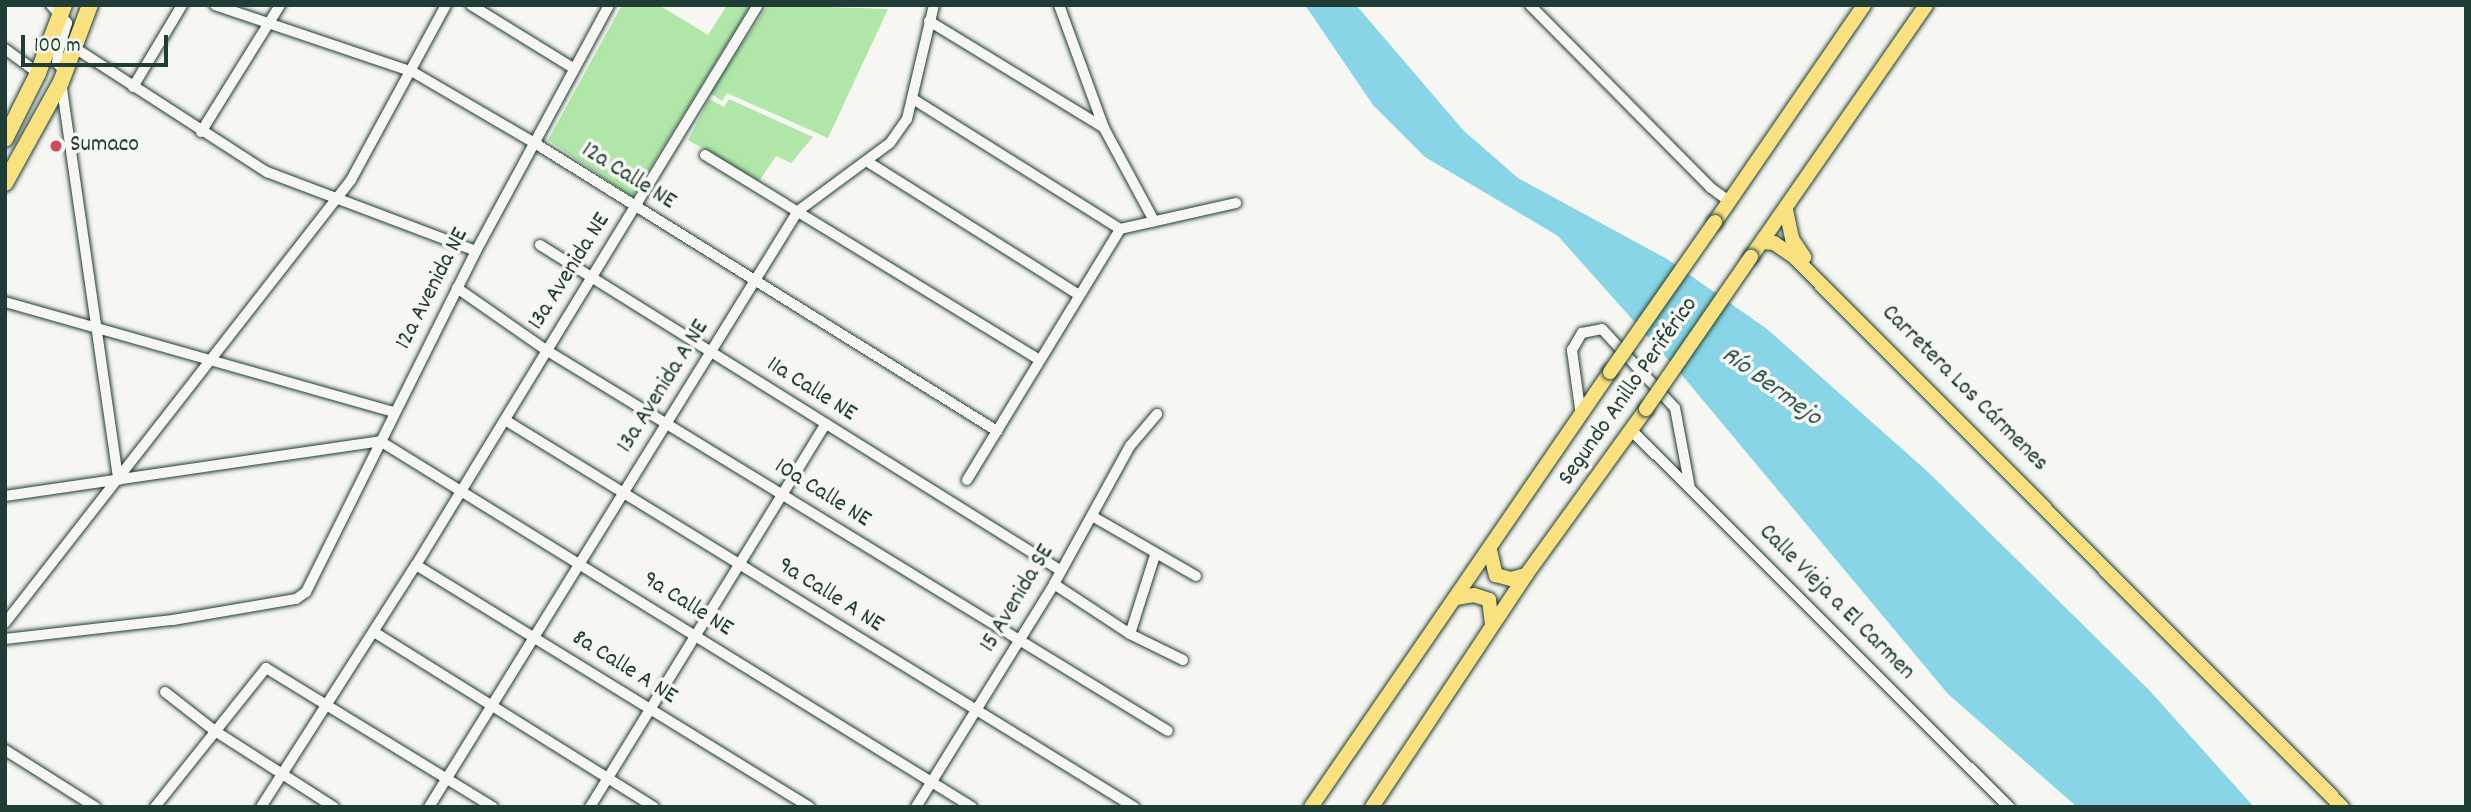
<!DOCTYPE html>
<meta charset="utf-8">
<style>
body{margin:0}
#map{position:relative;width:2471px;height:812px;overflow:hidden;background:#f6f6f2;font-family:Dekko,sans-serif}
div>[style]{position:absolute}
.green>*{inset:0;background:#b0e7a9}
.water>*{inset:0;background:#88d5e7}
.roads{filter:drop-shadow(0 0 2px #1f3d34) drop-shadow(0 0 2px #1f3d34)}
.minor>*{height:10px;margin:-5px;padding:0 5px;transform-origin:5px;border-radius:5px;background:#f6f6f2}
.major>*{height:14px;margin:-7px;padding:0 7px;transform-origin:7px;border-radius:7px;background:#fae180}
.highway>*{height:16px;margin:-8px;padding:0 8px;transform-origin:8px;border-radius:8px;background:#fae180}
.bridges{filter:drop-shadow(0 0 2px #1f3d34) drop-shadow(0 0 2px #1f3d34)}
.major-bridge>*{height:14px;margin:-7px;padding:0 7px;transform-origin:7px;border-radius:7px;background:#fae180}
.dots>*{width:19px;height:19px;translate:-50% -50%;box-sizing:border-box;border:4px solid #f6f6f2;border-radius:50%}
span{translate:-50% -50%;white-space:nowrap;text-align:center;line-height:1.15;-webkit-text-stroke:7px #f6f6f2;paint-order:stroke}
.poi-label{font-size:24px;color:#1f3d34}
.left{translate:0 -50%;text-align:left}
.street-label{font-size:24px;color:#1f3d34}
.water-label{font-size:26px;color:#345b58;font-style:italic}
.frame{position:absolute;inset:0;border:7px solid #1f3d34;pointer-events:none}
.scale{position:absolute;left:21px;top:35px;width:147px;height:32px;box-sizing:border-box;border:4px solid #1f3d34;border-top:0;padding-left:9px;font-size:21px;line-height:24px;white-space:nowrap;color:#1f3d34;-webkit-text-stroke:5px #f6f6f2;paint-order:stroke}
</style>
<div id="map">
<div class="green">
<i style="clip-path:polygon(622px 5px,659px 5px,708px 35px,727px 5px,751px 5px,632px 197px,548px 140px)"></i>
<i style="clip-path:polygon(768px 5px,888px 9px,828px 138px,727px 93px,722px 101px,710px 93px)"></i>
<i style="clip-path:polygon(709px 99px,724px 107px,729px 99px,813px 137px,791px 163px,776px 156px,759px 181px,688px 140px)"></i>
</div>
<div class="water">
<i style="clip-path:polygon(1305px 5px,1356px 5px,1464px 131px,1518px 178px,1667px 259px,1767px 329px,1928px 472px,2150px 691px,2254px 807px,2077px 807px,1948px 694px,1681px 374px,1558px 236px,1425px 157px,1373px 105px)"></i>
</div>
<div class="roads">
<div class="minor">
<i style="left:51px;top:5px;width:24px;rotate:48deg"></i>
<i style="left:67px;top:23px;width:31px;rotate:107deg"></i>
<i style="left:58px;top:53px;width:10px;rotate:96deg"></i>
<i style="left:57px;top:63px;width:12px;rotate:48deg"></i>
<i style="left:215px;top:5px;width:209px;rotate:18.7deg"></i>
<i style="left:413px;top:72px;width:139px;rotate:30.3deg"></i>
<i style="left:533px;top:142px;width:547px;rotate:31.92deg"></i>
<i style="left:471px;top:5px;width:120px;rotate:31.7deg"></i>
<i style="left:1059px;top:5px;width:131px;rotate:69.9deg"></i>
<i style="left:1104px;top:128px;width:106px;rotate:61.7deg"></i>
<i style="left:1530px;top:5px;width:257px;rotate:45.3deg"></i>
<i style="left:1711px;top:188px;width:24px;rotate:36deg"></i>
<i style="left:929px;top:21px;width:205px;rotate:31.4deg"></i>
<i style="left:75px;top:48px;width:229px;rotate:32.9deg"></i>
<i style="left:267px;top:172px;width:223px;rotate:20.7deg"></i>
<i style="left:5px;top:49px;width:41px;rotate:36deg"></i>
<i style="left:61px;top:82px;width:402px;rotate:81.8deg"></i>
<i style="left:133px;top:87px;width:96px;rotate:-59.1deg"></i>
<i style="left:913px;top:99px;width:244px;rotate:32.1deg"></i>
<i style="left:201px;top:132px;width:150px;rotate:-58.1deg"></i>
<i style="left:705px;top:155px;width:392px;rotate:31.5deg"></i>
<i style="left:868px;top:162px;width:248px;rotate:32.2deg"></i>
<i style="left:540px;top:245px;width:613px;rotate:32.01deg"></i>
<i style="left:457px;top:288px;width:108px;rotate:34.9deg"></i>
<i style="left:546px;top:350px;width:729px;rotate:31.49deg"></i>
<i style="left:5px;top:302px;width:403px;rotate:15.8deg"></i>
<i style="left:1581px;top:416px;width:67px;rotate:-97.8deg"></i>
<i style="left:1572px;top:350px;width:20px;rotate:-60deg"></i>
<i style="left:1582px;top:333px;width:20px;rotate:-11deg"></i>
<i style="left:1602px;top:329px;width:108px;rotate:47.3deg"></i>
<i style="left:1675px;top:408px;width:81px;rotate:79.4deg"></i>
<i style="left:505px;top:420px;width:739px;rotate:31.6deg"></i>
<i style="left:1631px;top:430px;width:534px;rotate:44.92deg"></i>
<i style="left:967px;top:480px;width:294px;rotate:-58.6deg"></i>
<i style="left:1120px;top:229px;width:119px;rotate:-12.6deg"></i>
<i style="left:5px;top:496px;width:379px;rotate:-8.3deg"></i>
<i style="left:380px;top:441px;width:696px;rotate:31.73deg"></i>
<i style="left:1092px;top:516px;width:120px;rotate:30deg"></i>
<i style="left:416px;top:565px;width:462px;rotate:31.6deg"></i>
<i style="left:1054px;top:584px;width:91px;rotate:33.3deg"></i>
<i style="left:1130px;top:634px;width:59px;rotate:26.1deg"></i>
<i style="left:5px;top:623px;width:562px;rotate:-52.01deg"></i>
<i style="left:351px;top:180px;width:199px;rotate:-61.5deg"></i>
<i style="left:374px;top:632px;width:330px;rotate:32deg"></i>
<i style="left:1130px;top:634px;width:83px;rotate:-72.4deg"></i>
<i style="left:5px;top:639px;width:169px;rotate:-6.5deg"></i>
<i style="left:173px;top:620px;width:125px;rotate:-9.7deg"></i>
<i style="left:296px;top:599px;width:12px;rotate:-35deg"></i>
<i style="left:306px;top:592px;width:381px;rotate:-63.5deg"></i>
<i style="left:476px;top:251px;width:280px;rotate:-61.6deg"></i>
<i style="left:165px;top:692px;width:63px;rotate:38deg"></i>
<i style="left:215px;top:731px;width:141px;rotate:32.6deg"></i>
<i style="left:5px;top:750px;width:107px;rotate:32.3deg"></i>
<i style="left:155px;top:807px;width:178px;rotate:-51.4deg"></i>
<i style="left:266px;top:668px;width:266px;rotate:31.5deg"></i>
<i style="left:261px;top:807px;width:287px;rotate:-57.4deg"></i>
<i style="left:416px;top:565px;width:656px;rotate:-58.59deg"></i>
<i style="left:429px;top:807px;width:701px;rotate:-58.24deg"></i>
<i style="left:798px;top:211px;width:114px;rotate:-36.5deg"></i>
<i style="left:890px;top:143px;width:29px;rotate:-55deg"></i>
<i style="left:907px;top:119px;width:117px;rotate:-76.7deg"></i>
<i style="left:590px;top:807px;width:450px;rotate:-58.4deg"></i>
<i style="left:916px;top:807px;width:262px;rotate:-58.2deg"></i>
<i style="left:1054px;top:584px;width:158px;rotate:-61.2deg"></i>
<i style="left:1130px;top:446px;width:42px;rotate:-49.8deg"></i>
</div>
<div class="major">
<i style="left:1786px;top:210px;width:30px;rotate:78deg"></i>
<i style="left:1792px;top:239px;width:22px;rotate:56deg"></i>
<i style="left:1715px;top:222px;width:263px;rotate:-55.5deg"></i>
<i style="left:1762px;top:242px;width:12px;rotate:5deg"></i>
<i style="left:1774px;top:243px;width:23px;rotate:34deg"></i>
<i style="left:1793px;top:256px;width:778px;rotate:45.1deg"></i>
<i style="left:1751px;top:257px;width:307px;rotate:-55.2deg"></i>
<i style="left:1490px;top:550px;width:26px;rotate:77deg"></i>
<i style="left:1496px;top:575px;width:16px;rotate:15deg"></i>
<i style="left:1511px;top:579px;width:16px;rotate:-15deg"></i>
<i style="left:1456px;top:598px;width:18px;rotate:-9deg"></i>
<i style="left:1474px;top:595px;width:16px;rotate:18deg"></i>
<i style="left:1489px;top:600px;width:25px;rotate:83deg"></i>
<i style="left:1311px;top:807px;width:528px;rotate:-55.5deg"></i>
<i style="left:1372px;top:807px;width:278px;rotate:-56.4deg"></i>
<i style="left:1526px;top:575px;width:205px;rotate:-54.1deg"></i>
</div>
<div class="highway">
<i style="left:5px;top:139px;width:74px;rotate:-63.4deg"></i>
<i style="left:38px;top:73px;width:73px;rotate:-69.1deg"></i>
<i style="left:5px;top:183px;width:115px;rotate:-61deg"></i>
<i style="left:61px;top:82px;width:82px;rotate:-69.4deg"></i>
</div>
</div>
<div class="bridges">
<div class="major-bridge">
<i style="left:1610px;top:372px;width:183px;rotate:-55deg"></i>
<i style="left:1646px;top:409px;width:185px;rotate:-55.4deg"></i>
</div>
</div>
<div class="dots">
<i style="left:56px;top:146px;background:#d1495b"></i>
</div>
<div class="poi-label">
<span class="left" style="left:70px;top:146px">Sumaco</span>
</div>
<div class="street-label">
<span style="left:628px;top:177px;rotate:32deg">12a Calle NE</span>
<span style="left:570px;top:272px;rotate:-58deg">13a Avenida NE</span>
<span style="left:433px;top:289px;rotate:-63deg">12a Avenida NE</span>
<span style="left:664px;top:387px;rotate:-58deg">13a Avenida A NE</span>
<span style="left:1964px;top:389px;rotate:45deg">Carretera Los Cármenes</span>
<span style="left:811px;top:390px;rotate:32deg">11a Calle NE</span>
<span style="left:1629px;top:392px;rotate:-55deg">Segundo Anillo Periférico</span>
<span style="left:822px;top:494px;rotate:32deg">10a Calle NE</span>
<span style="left:830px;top:596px;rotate:32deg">9a Calle A NE</span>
<span style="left:1018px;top:599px;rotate:-59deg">15 Avenida SE</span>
<span style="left:1836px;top:603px;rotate:45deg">Calle Vieja a El Carmen</span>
<span style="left:687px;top:605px;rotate:32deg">9a Calle NE</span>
<span style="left:624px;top:668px;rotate:32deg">8a Calle A NE</span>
</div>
<div class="water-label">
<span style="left:1771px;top:387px;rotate:36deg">Río Bermejo</span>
</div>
<div class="frame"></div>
<div class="scale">100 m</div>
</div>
